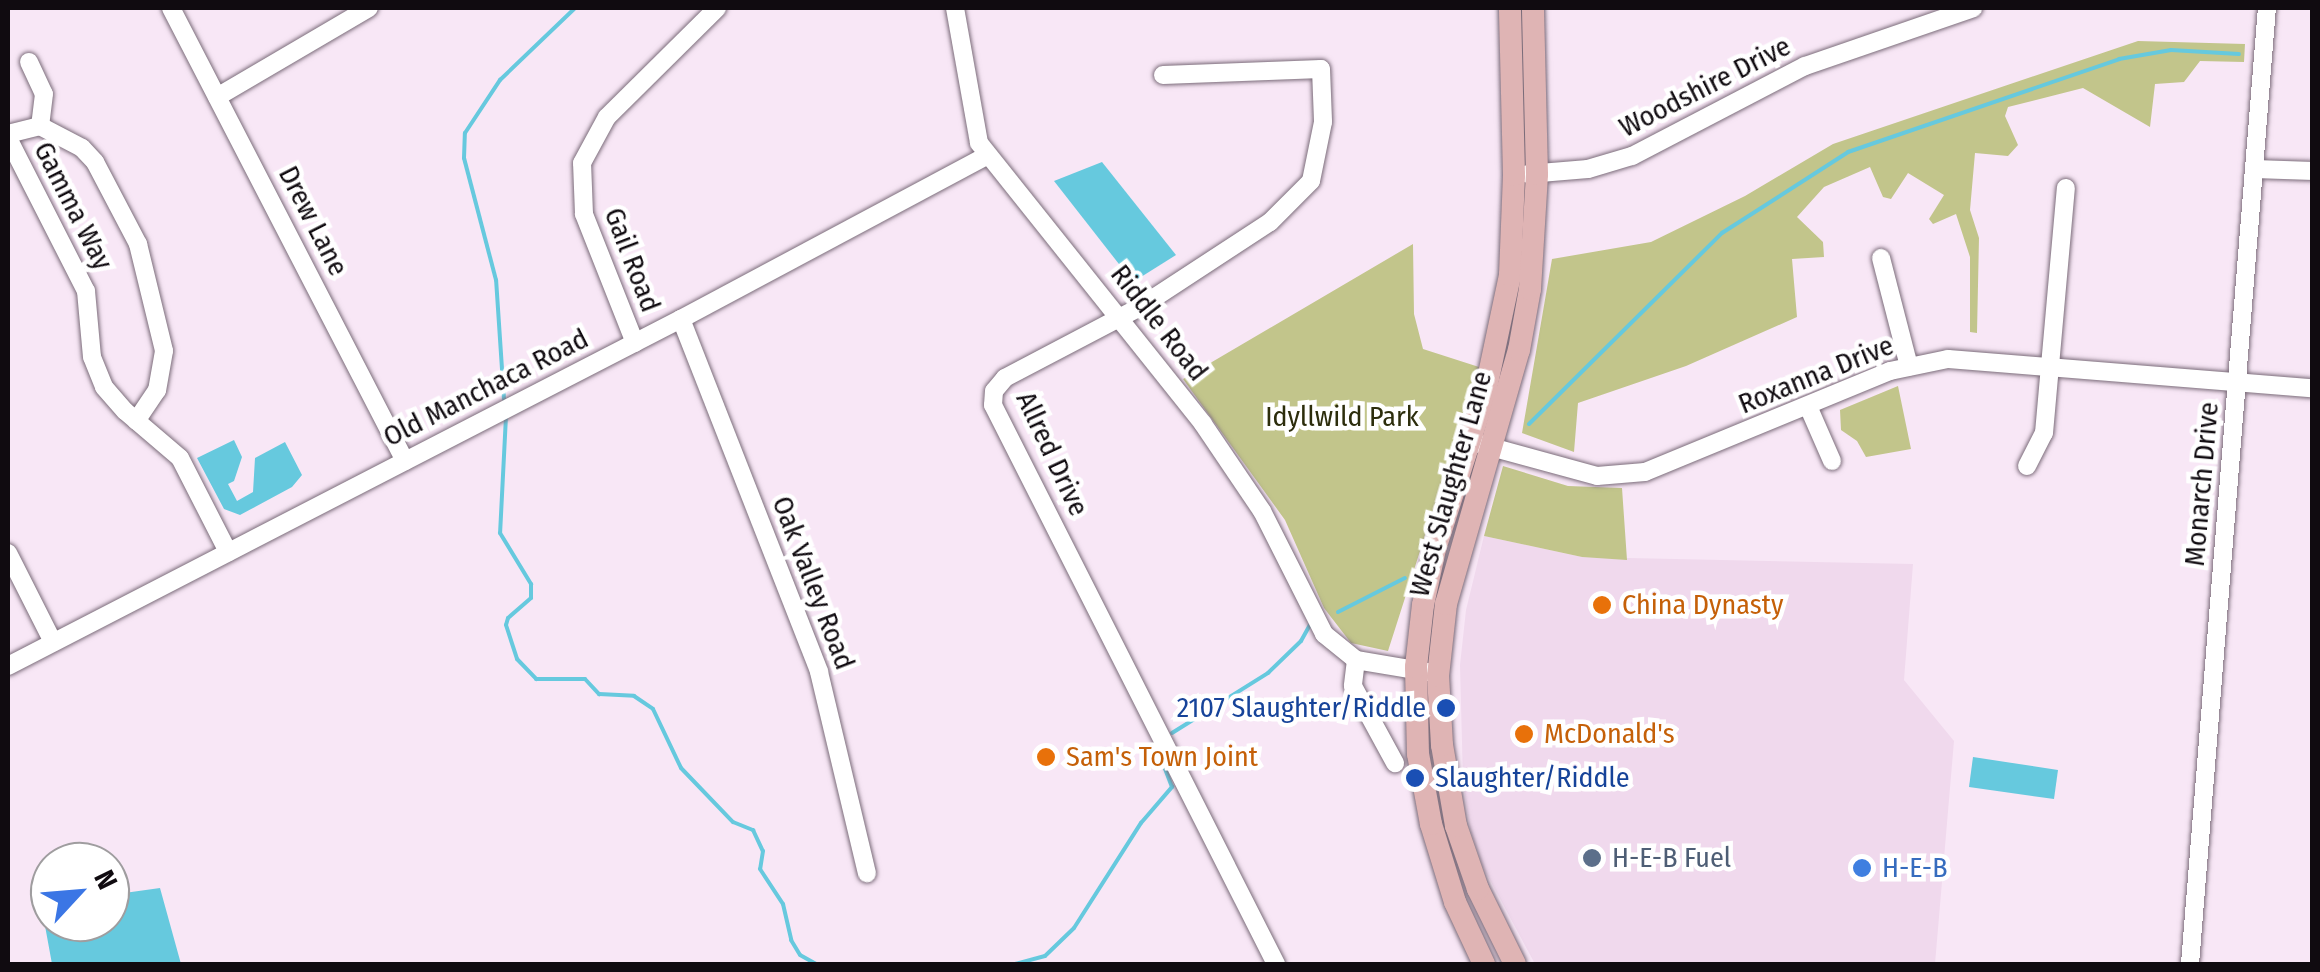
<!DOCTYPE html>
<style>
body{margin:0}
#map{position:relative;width:2320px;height:972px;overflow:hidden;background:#f8e7f6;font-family:"Fira Sans Condensed",sans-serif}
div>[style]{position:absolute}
.built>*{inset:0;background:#f0d9ed}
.green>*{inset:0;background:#c2c58b}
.water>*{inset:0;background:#66c9de}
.stream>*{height:4px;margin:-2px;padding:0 2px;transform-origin:2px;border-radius:2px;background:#66c9de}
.roads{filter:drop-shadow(0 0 2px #7b6c7a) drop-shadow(0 0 2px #7b6c7a)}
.minor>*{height:18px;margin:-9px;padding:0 9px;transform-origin:9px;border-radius:9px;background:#fff}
.major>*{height:22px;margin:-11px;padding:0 11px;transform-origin:11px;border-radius:11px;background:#dfb4b4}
.dots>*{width:28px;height:28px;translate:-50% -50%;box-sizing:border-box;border:5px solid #fff;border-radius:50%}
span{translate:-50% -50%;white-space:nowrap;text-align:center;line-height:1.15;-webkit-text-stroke:9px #fff;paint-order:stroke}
.street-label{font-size:28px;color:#100b10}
.park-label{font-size:28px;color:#2c2d0c}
.food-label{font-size:28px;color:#c56008}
.left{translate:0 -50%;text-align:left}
.transit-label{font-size:28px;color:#164399}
.right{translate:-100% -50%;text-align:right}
.service-label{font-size:28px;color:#4e5e75}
.shop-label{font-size:28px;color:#366cbe}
.frame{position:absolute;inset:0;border:10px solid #100b10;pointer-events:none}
.north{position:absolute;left:30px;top:842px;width:100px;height:100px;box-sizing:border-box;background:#fff;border:2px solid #9f9d9f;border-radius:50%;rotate:64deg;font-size:28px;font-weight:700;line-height:40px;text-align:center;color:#100b10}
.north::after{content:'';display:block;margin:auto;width:35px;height:45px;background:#3b76e5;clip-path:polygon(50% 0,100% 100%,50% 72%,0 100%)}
</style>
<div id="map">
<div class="built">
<i style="clip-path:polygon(1484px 536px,1582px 557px,1913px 564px,1904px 680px,1954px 741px,1935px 964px,1535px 964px,1483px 867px,1470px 829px,1463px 781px,1460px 665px,1466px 610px)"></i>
</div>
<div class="green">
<i style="clip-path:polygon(2138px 41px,2245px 44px,2244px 62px,2200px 61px,2184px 82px,2155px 84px,2150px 127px,2083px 88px,2008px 107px,2005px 116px,2018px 145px,2008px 156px,1975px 153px,1970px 210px,1979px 238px,1977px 333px,1970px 332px,1970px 257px,1956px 214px,1933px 224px,1929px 219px,1944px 195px,1908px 173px,1891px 199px,1883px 197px,1870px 167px,1824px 187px,1797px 217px,1823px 242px,1824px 257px,1792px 259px,1797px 317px,1686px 366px,1578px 403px,1574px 452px,1522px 433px,1552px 259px,1651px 242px,1745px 196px,1833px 144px)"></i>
<i style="clip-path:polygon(1413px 244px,1414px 314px,1423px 349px,1479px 367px,1388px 651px,1351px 643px,1324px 608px,1285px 520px,1183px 379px)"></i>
<i style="clip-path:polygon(1898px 386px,1911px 449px,1866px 457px,1857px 441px,1841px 430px,1840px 410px)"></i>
<i style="clip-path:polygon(1503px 466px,1568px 486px,1622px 488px,1627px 560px,1582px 557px,1484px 536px)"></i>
</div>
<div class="water">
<i style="clip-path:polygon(1102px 162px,1176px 255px,1133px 282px,1054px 181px)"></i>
<i style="clip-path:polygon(234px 440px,242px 457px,234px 481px,228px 484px,237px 501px,253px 492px,255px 458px,285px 442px,302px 475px,292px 487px,240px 515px,224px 509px,197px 458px)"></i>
<i style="clip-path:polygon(1973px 757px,2058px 770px,2054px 799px,1969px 787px)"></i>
<i style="clip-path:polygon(160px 888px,181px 964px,52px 964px,41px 904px,50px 903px,50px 922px,110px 922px,110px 895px)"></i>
</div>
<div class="stream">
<i style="left:504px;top:399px;width:119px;rotate:-93.8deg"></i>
<i style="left:496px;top:280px;width:126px;rotate:-104.7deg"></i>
<i style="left:464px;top:158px;width:25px;rotate:-88deg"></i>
<i style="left:465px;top:133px;width:64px;rotate:-56.6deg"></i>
<i style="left:500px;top:80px;width:104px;rotate:-43.8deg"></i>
<i style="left:506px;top:416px;width:117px;rotate:92.9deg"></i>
<i style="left:500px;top:533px;width:60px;rotate:58.7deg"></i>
<i style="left:531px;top:584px;width:14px;rotate:90deg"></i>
<i style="left:531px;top:598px;width:30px;rotate:139deg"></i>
<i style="left:508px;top:618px;width:7px;rotate:106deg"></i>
<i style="left:506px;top:625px;width:36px;rotate:72deg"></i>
<i style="left:517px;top:659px;width:28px;rotate:46deg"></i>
<i style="left:536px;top:679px;width:49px"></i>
<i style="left:585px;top:679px;width:21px;rotate:47deg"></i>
<i style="left:599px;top:694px;width:35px;rotate:3deg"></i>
<i style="left:634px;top:696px;width:23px;rotate:34deg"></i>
<i style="left:653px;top:709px;width:65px;rotate:64.6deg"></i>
<i style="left:681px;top:768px;width:75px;rotate:46.1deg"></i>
<i style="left:733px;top:822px;width:22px;rotate:22deg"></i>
<i style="left:753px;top:830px;width:23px;rotate:65deg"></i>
<i style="left:763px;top:851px;width:18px;rotate:99deg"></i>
<i style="left:760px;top:869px;width:42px;rotate:56.7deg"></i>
<i style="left:783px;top:904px;width:37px;rotate:77deg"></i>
<i style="left:791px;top:940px;width:17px;rotate:59deg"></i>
<i style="left:800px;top:955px;width:18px;rotate:29deg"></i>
<i style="left:1529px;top:424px;width:272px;rotate:-44.7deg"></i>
<i style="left:1722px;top:233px;width:150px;rotate:-32.7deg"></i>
<i style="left:1848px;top:152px;width:287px;rotate:-18.9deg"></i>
<i style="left:2119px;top:59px;width:53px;rotate:-9.8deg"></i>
<i style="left:2171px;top:50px;width:68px;rotate:3.4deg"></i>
<i style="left:1338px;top:612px;width:75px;rotate:-26.9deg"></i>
<i style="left:1172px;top:733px;width:113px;rotate:-32deg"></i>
<i style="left:1268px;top:673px;width:46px;rotate:-44.1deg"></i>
<i style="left:1301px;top:641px;width:18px;rotate:-61deg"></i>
<i style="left:1015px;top:964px;width:31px;rotate:-15deg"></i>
<i style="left:1045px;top:956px;width:40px;rotate:-44deg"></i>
<i style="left:1074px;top:928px;width:125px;rotate:-57.5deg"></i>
<i style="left:1141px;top:823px;width:48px;rotate:-49.3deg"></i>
<i style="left:1172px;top:787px;width:31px;rotate:-111deg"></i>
</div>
<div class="roads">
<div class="minor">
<i style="left:171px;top:8px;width:510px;rotate:62.68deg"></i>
<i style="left:955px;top:8px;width:137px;rotate:79.9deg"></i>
<i style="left:979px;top:143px;width:359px;rotate:51.4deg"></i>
<i style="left:1203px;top:424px;width:105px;rotate:55.9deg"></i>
<i style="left:1262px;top:511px;width:138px;rotate:63.2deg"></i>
<i style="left:1324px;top:634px;width:41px;rotate:39.1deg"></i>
<i style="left:1356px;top:660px;width:73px;rotate:9.5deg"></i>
<i style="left:29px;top:62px;width:35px;rotate:65deg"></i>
<i style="left:44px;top:94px;width:32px;rotate:97deg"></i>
<i style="left:1163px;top:75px;width:158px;rotate:-2.2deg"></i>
<i style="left:1321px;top:69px;width:53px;rotate:87.8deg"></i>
<i style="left:1323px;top:122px;width:60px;rotate:101.5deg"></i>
<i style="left:1311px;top:181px;width:58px;rotate:135deg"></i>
<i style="left:1270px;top:222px;width:155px;rotate:146.8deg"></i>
<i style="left:1140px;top:307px;width:153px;rotate:152.3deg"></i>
<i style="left:1005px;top:378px;width:17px;rotate:130deg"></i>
<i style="left:994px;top:391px;width:14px;rotate:94deg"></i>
<i style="left:993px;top:405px;width:627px;rotate:63.15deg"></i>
<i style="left:217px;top:97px;width:176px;rotate:-30.4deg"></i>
<i style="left:8px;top:134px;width:33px;rotate:-14deg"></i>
<i style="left:40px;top:126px;width:47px;rotate:27.6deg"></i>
<i style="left:82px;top:148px;width:19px;rotate:47deg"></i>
<i style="left:95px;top:162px;width:93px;rotate:62.3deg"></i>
<i style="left:138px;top:244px;width:110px;rotate:76.3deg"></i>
<i style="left:164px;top:351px;width:40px;rotate:100deg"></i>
<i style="left:157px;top:390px;width:37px;rotate:124deg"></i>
<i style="left:8px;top:138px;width:172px;rotate:63deg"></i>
<i style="left:86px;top:291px;width:66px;rotate:84.8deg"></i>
<i style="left:92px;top:357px;width:32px;rotate:68deg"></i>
<i style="left:104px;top:387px;width:32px;rotate:49deg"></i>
<i style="left:125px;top:411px;width:72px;rotate:40.5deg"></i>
<i style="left:180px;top:458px;width:106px;rotate:62.9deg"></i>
<i style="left:2256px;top:169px;width:56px;rotate:2deg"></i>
<i style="left:1528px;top:174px;width:60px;rotate:-4.8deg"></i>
<i style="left:1588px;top:169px;width:46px;rotate:-16.5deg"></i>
<i style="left:1632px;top:156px;width:195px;rotate:-27.5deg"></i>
<i style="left:1805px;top:66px;width:178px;rotate:-19deg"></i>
<i style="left:1881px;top:258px;width:112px;rotate:75.5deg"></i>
<i style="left:681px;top:319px;width:379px;rotate:68.6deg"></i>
<i style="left:819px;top:672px;width:207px;rotate:76.6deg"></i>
<i style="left:635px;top:343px;width:139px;rotate:-111.6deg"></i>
<i style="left:584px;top:214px;width:51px;rotate:-92.2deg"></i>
<i style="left:582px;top:163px;width:52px;rotate:-61.5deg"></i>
<i style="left:607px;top:117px;width:155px;rotate:-44.7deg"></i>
<i style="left:1808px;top:406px;width:60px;rotate:66.4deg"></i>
<i style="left:1480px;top:444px;width:121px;rotate:15.3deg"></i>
<i style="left:1597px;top:476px;width:48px;rotate:-4.8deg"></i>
<i style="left:1645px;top:472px;width:265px;rotate:-22.4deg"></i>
<i style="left:1890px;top:371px;width:59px;rotate:-11.7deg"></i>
<i style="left:1948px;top:359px;width:365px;rotate:4.6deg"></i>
<i style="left:2027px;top:466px;width:37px;rotate:-63deg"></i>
<i style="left:2044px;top:433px;width:246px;rotate:-84.9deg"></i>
<i style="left:8px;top:553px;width:100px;rotate:63.2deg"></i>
<i style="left:1356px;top:660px;width:26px;rotate:97deg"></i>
<i style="left:1353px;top:686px;width:88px;rotate:61.4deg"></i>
<i style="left:8px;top:666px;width:757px;rotate:-27.28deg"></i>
<i style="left:681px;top:319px;width:346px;rotate:-28.1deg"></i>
<i style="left:2190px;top:964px;width:959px;rotate:-85.4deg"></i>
</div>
<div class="major">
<i style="left:1484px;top:964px;width:68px;rotate:-115.1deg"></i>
<i style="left:1455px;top:902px;width:82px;rotate:-107.1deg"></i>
<i style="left:1431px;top:824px;width:71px;rotate:-100.5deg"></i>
<i style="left:1418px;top:754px;width:87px;rotate:-91.3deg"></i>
<i style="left:1416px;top:667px;width:62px;rotate:-83.6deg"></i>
<i style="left:1423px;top:605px;width:57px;rotate:-77.9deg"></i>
<i style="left:1435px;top:549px;width:164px;rotate:-72.2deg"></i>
<i style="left:1485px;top:393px;width:121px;rotate:-78deg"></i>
<i style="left:1510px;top:275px;width:100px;rotate:-87.7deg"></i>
<i style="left:1514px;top:175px;width:167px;rotate:-91.4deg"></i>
<i style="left:1515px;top:964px;width:84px;rotate:-116.3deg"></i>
<i style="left:1478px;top:889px;width:67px;rotate:-109.2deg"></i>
<i style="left:1456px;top:826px;width:82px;rotate:-99.8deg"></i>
<i style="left:1442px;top:745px;width:69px;rotate:-93.3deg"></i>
<i style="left:1438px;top:676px;width:72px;rotate:-83.7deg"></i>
<i style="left:1446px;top:604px;width:264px;rotate:-74deg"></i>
<i style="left:1519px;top:350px;width:62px;rotate:-79.8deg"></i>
<i style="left:1530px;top:289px;width:115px;rotate:-86.5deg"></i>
<i style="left:1537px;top:174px;width:166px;rotate:-91.4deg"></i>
</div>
</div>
<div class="dots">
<i style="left:1602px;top:605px;background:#e8710a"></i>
<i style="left:1446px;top:708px;background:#1a4fb4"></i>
<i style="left:1524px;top:734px;background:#e8710a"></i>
<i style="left:1046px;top:757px;background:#e8710a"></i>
<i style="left:1415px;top:778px;background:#1a4fb4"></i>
<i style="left:1592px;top:858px;background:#5c6f8a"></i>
<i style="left:1862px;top:868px;background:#3f7fe0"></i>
</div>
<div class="street-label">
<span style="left:1705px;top:87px;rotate:-27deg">Woodshire Drive</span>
<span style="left:73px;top:206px;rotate:63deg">Gamma Way</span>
<span style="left:313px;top:221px;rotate:63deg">Drew Lane</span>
<span style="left:632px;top:260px;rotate:69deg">Gail Road</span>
<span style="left:1159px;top:323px;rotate:52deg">Riddle Road</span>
<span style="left:1816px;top:375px;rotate:-22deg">Roxanna Drive</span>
<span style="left:486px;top:388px;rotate:-27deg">Old Manchaca Road</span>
<span style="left:1052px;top:454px;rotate:65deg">Allred Drive</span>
<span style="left:1451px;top:484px;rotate:-74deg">West Slaughter Lane</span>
<span style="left:2202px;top:484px;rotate:-85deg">Monarch Drive</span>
<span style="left:813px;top:583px;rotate:69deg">Oak Valley Road</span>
</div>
<div class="park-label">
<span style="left:1342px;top:417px">Idyllwild Park</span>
</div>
<div class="food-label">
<span class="left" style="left:1622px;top:605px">China Dynasty</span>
<span class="left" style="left:1544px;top:734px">McDonald's</span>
<span class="left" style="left:1066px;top:757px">Sam's Town Joint</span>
</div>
<div class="transit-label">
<span class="right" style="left:1426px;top:708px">2107 Slaughter/Riddle</span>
<span class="left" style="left:1435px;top:778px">Slaughter/Riddle</span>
</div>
<div class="service-label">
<span class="left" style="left:1612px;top:858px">H-E-B Fuel</span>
</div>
<div class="shop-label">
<span class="left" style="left:1882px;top:868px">H-E-B</span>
</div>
<div class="frame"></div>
<div class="north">N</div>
</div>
